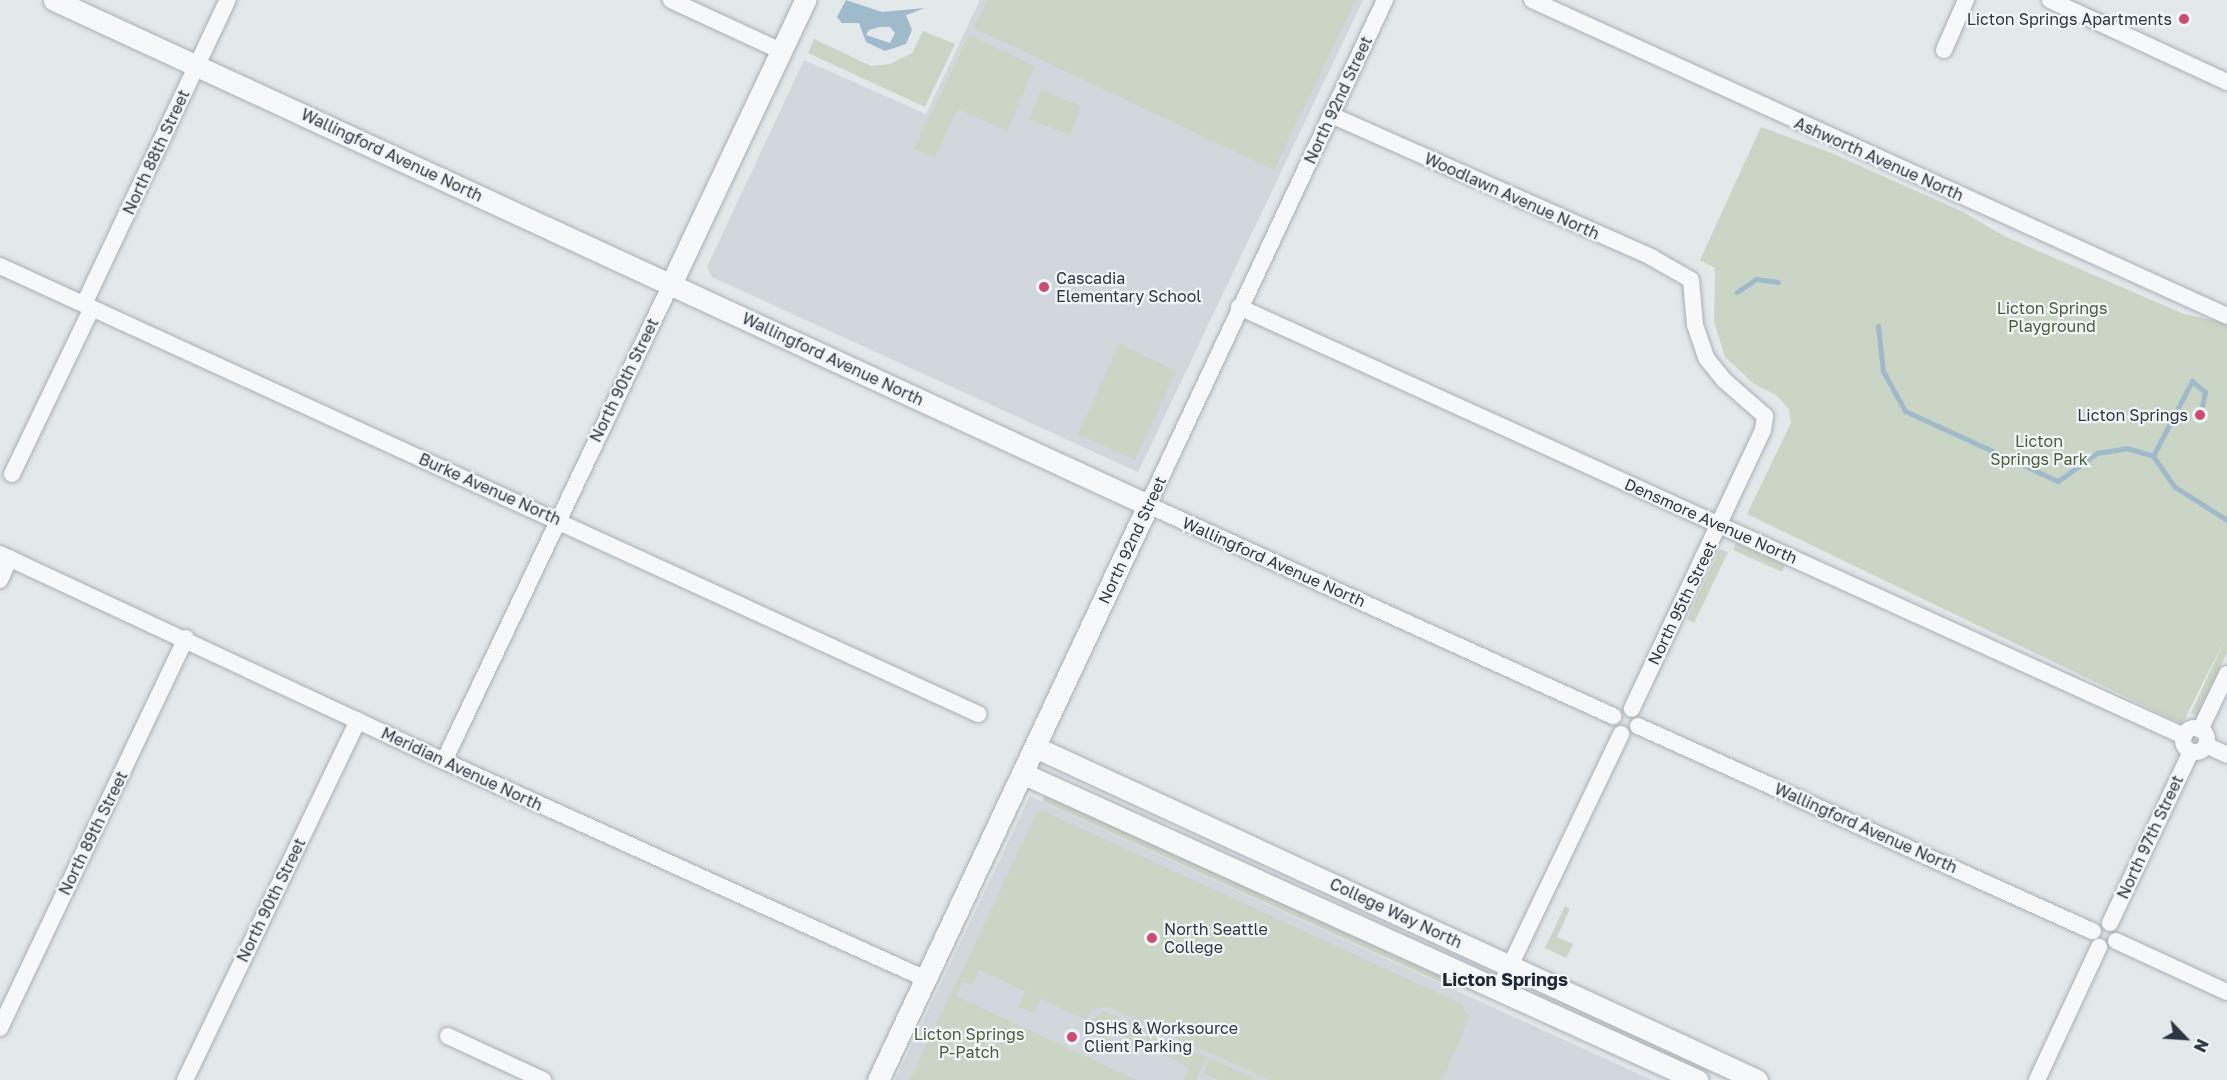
<!DOCTYPE html>
<style>
body{margin:0}
#map{position:relative;width:2227px;height:1080px;overflow:hidden;background:#e3e8eb;font-family:"Golos Text",sans-serif}
div>[style]{position:absolute}
.built>*{inset:0;background:#d2d7dd}
.green>*{inset:0;background:#cbd5c5}
.water>*{inset:0;background:#9fbacb}
.stream>*{height:5px;margin:-2.5px;padding:0 2.5px;transform-origin:2.5px;border-radius:2.5px;background:#9fbacb}
.roads{filter:drop-shadow(0 0 2px #a8afb6) drop-shadow(0 0 2px #a8afb6)}
.minor>*{height:16px;margin:-8px;padding:0 8px;transform-origin:8px;border-radius:8px;background:#f6f8fa}
.minor>.ring{margin:-8px;padding:0;box-sizing:content-box;background:none;border:16px solid #f6f8fa;border-radius:50%}
.tertiary>*{height:21px;margin:-10.5px;padding:0 10.5px;transform-origin:10.5px;border-radius:10.5px;background:#f6f8fa}
.dots>*{width:16px;height:16px;translate:-50% -50%;box-sizing:border-box;border:3px solid #f3f6f9;border-radius:50%}
span{translate:-50% -50%;white-space:nowrap;text-align:center;line-height:1.15;-webkit-text-stroke:4.5px #f3f6f9;paint-order:stroke}
.poi-label{font-size:16px;color:#2b3744}
.right{translate:-100% -50%;text-align:right}
.left{translate:0 -50%;text-align:left}
.street-label{font-size:16px;color:#2b3744}
.park-label{font-size:16px;color:#456038}
.neighbourhood-label{font-size:18px;color:#1d2835;font-weight:700}
.north{position:absolute;left:2155px;top:1008px;width:60px;height:60px;-webkit-text-stroke:4px #f3f6f9;paint-order:stroke;rotate:115deg;font-size:16px;font-weight:700;line-height:24px;text-align:center;color:#2b3744}
.north::after{content:'';display:block;margin:auto;width:21px;height:27px;background:#2b3744;clip-path:polygon(50% 0,100% 100%,50% 72%,0 100%)}
</style>
<div id="map">
<div class="built">
<i style="clip-path:polygon(980px 0,1363px 0,1138px 472px,712px 277px,707px 267px,804px 60px,926px 114px)"></i>
<i style="clip-path:polygon(1030px 796px,1652px 1080px,895px 1080px)"></i>
</div>
<div class="green">
<i style="clip-path:polygon(988px 0,1356px 0,1274px 170px,974px 28px)"></i>
<i style="clip-path:polygon(923px 31px,955px 44px,925px 107px,808px 53px,814px 39px,871px 66px,890px 64px,912px 53px)"></i>
<i style="clip-path:polygon(969px 35px,1035px 66px,1007px 131px,958px 109px,935px 157px,914px 149px)"></i>
<i style="clip-path:polygon(1041px 90px,1081px 106px,1070px 135px,1029px 119px)"></i>
<i style="clip-path:polygon(1761px 127px,1829px 152px,1963px 212px,2006px 237px,2184px 314px,2227px 323px,2227px 653px,2197px 716px,2191px 713px,2226px 637px,2182px 724px,1747px 514px,1791px 423px,1789px 409px,1776px 395px,1754px 384px,1725px 357px,1714px 322px,1715px 268px,1700px 260px)"></i>
<i style="clip-path:polygon(1120px 344px,1176px 371px,1135px 460px,1078px 434px)"></i>
<i style="clip-path:polygon(1736px 543px,1785px 565px,1782px 572px,1733px 550px)"></i>
<i style="clip-path:polygon(1720px 549px,1728px 552px,1694px 623px,1687px 619px)"></i>
<i style="clip-path:polygon(1045px 795px,1460px 985px,1457px 990px,1042px 801px)"></i>
<i style="clip-path:polygon(1039px 809px,1460px 1003px,1470px 1016px,1442px 1080px,1270px 1080px,1108px 1007px,1093px 1009px,1086px 1020px,1041px 999px,1034px 1014px,1019px 1007px,1025px 991px,979px 970px,972px 985px,963px 981px,956px 996px,1137px 1080px,910px 1080px)"></i>
<i style="clip-path:polygon(1565px 906px,1570px 909px,1557px 937px,1573px 944px,1566px 958px,1545px 948px)"></i>
<i style="clip-path:polygon(1103px 1011px,1121px 1018px,1103px 1044px,1097px 1041px,1103px 1028px,1090px 1022px)"></i>
<i style="clip-path:polygon(1124px 1020px,1206px 1057px,1196px 1080px,1184px 1080px,1189px 1067px,1118px 1034px)"></i>
<i style="clip-path:polygon(1210px 1058px,1258px 1080px,1219px 1080px,1203px 1073px)"></i>
</div>
<div class="water">
<i style="clip-path:polygon(evenodd,846px 0,882px 12px,925px 8px,906px 15px,912px 30px,906px 44px,885px 51px,866px 42px,859px 23px,842px 23px,837px 17px,846px 0,880px 27px,890px 27px,895px 33px,890px 43px,866px 35px,869px 30px,880px 27px)"></i>
</div>
<div class="stream">
<i style="left:1737px;top:292px;width:23px;rotate:-34deg"></i>
<i style="left:1756px;top:279px;width:22px;rotate:8deg"></i>
<i style="left:1878px;top:326px;width:45px;rotate:83.7deg"></i>
<i style="left:1883px;top:371px;width:46px;rotate:61.2deg"></i>
<i style="left:1905px;top:411px;width:168px;rotate:24.6deg"></i>
<i style="left:2058px;top:481px;width:48px;rotate:-35.7deg"></i>
<i style="left:2097px;top:453px;width:30px;rotate:-9deg"></i>
<i style="left:2127px;top:448px;width:27px;rotate:17deg"></i>
<i style="left:2153px;top:456px;width:85px;rotate:-62.5deg"></i>
<i style="left:2192px;top:381px;width:17px;rotate:40deg"></i>
<i style="left:2205px;top:392px;width:24px;rotate:102deg"></i>
<i style="left:2153px;top:456px;width:38px;rotate:55deg"></i>
<i style="left:2175px;top:487px;width:62px;rotate:32.4deg"></i>
</div>
<div class="roads">
<div class="minor">
<i style="left:671px;top:0;width:121px;rotate:24.9deg"></i>
<i style="left:1385px;top:0;width:558px;rotate:115.14deg"></i>
<i style="left:1148px;top:505px;width:511px;rotate:24.41deg"></i>
<i style="left:1532px;top:0;width:763px;rotate:24.45deg"></i>
<i style="left:2050px;top:0;width:195px;rotate:24.9deg"></i>
<i style="left:1944px;top:50px;width:55px;rotate:-66.3deg"></i>
<i style="left:1331px;top:115px;width:350px;rotate:23.9deg"></i>
<i style="left:1651px;top:257px;width:46px;rotate:29.9deg"></i>
<i style="left:1691px;top:280px;width:45px;rotate:84.9deg"></i>
<i style="left:1695px;top:325px;width:36px;rotate:71deg"></i>
<i style="left:1707px;top:359px;width:27px;rotate:51deg"></i>
<i style="left:1724px;top:380px;width:55px;rotate:41.3deg"></i>
<i style="left:1765px;top:416px;width:14px;rotate:98deg"></i>
<i style="left:1763px;top:430px;width:308px;rotate:115.2deg"></i>
<i style="left:0;top:266px;width:1076px;rotate:24.61deg"></i>
<i style="left:84px;top:304px;width:336px;rotate:-64.7deg"></i>
<i style="left:1239px;top:307px;width:1038px;rotate:24.42deg"></i>
<i style="left:12px;top:474px;width:184px;rotate:-64.3deg"></i>
<i style="left:0;top:554px;width:490px;rotate:25deg"></i>
<i style="left:444px;top:761px;width:529px;rotate:24.34deg"></i>
<i style="left:0;top:580px;width:24px;rotate:-66deg"></i>
<i style="left:1638px;top:726px;width:499px;rotate:24.3deg"></i>
<i class="ring" style="left:2183px;top:728px;width:8px;height:8px"></i>
<i style="left:2200px;top:730px;width:62px;rotate:-64.3deg"></i>
<i style="left:2206px;top:745px;width:23px;rotate:25deg"></i>
<i style="left:444px;top:761px;width:528px;rotate:-64.55deg"></i>
<i style="left:2110px;top:923px;width:189px;rotate:-64.7deg"></i>
<i style="left:2116px;top:941px;width:122px;rotate:24.7deg"></i>
<i style="left:1498px;top:991px;width:285px;rotate:-64.4deg"></i>
<i style="left:0;top:1028px;width:432px;rotate:-64.5deg"></i>
<i style="left:448px;top:1036px;width:105px;rotate:24.9deg"></i>
<i style="left:185px;top:1080px;width:399px;rotate:-64.3deg"></i>
<i style="left:2037px;top:1080px;width:147px;rotate:-65deg"></i>
</div>
<div class="tertiary">
<i style="left:54px;top:0;width:1205px;rotate:24.78deg"></i>
<i style="left:1148px;top:505px;width:635px;rotate:115.15deg"></i>
<i style="left:671px;top:284px;width:314px;rotate:-64.7deg"></i>
<i style="left:1035px;top:747px;width:795px;rotate:24.76deg"></i>
<i style="left:1022px;top:773px;width:742px;rotate:24.46deg"></i>
</div>
</div>
<div class="dots">
<i style="left:2184px;top:19px;background:#cf4a6f"></i>
<i style="left:1044px;top:287px;background:#cf4a6f"></i>
<i style="left:2200px;top:415px;background:#cf4a6f"></i>
<i style="left:1152px;top:938px;background:#cf4a6f"></i>
<i style="left:1072px;top:1037px;background:#cf4a6f"></i>
</div>
<div class="poi-label">
<span class="right" style="left:2172px;top:19px">Licton Springs Apartments</span>
<span class="left" style="left:1056px;top:287px">Cascadia<br>Elementary School</span>
<span class="right" style="left:2188px;top:415px">Licton Springs</span>
<span class="left" style="left:1164px;top:938px">North Seattle<br>College</span>
<span class="left" style="left:1084px;top:1037px">DSHS &amp; Worksource<br>Client Parking</span>
</div>
<div class="street-label">
<span style="left:1338px;top:100px;rotate:-65deg">North 92nd Street</span>
<span style="left:156px;top:152px;rotate:-65deg">North 88th Street</span>
<span style="left:392px;top:155px;rotate:25deg">Wallingford Avenue North</span>
<span style="left:1879px;top:159px;rotate:24deg">Ashworth Avenue North</span>
<span style="left:1512px;top:196px;rotate:24deg">Woodlawn Avenue North</span>
<span style="left:833px;top:359px;rotate:25deg">Wallingford Avenue North</span>
<span style="left:624px;top:380px;rotate:-64deg">North 90th Street</span>
<span style="left:490px;top:489px;rotate:24deg">Burke Avenue North</span>
<span style="left:1711px;top:521px;rotate:24deg">Densmore Avenue North</span>
<span style="left:1132px;top:540px;rotate:-65deg">North 92nd Street</span>
<span style="left:1274px;top:562px;rotate:24deg">Wallingford Avenue North</span>
<span style="left:1682px;top:603px;rotate:-64deg">North 95th Street</span>
<span style="left:462px;top:769px;rotate:25deg">Meridian Avenue North</span>
<span style="left:1866px;top:828px;rotate:24deg">Wallingford Avenue North</span>
<span style="left:93px;top:833px;rotate:-64deg">North 89th Street</span>
<span style="left:2150px;top:837px;rotate:-65deg">North 97th Street</span>
<span style="left:271px;top:900px;rotate:-64deg">North 90th Street</span>
<span style="left:1396px;top:913px;rotate:25deg">College Way North</span>
</div>
<div class="park-label">
<span style="left:2052px;top:317px">Licton Springs<br>Playground</span>
<span style="left:2039px;top:450px">Licton<br>Springs Park</span>
<span style="left:969px;top:1043px">Licton Springs<br>P-Patch</span>
</div>
<div class="neighbourhood-label">
<span style="left:1505px;top:979px">Licton Springs</span>
</div>
<div class="north">N</div>
</div>
